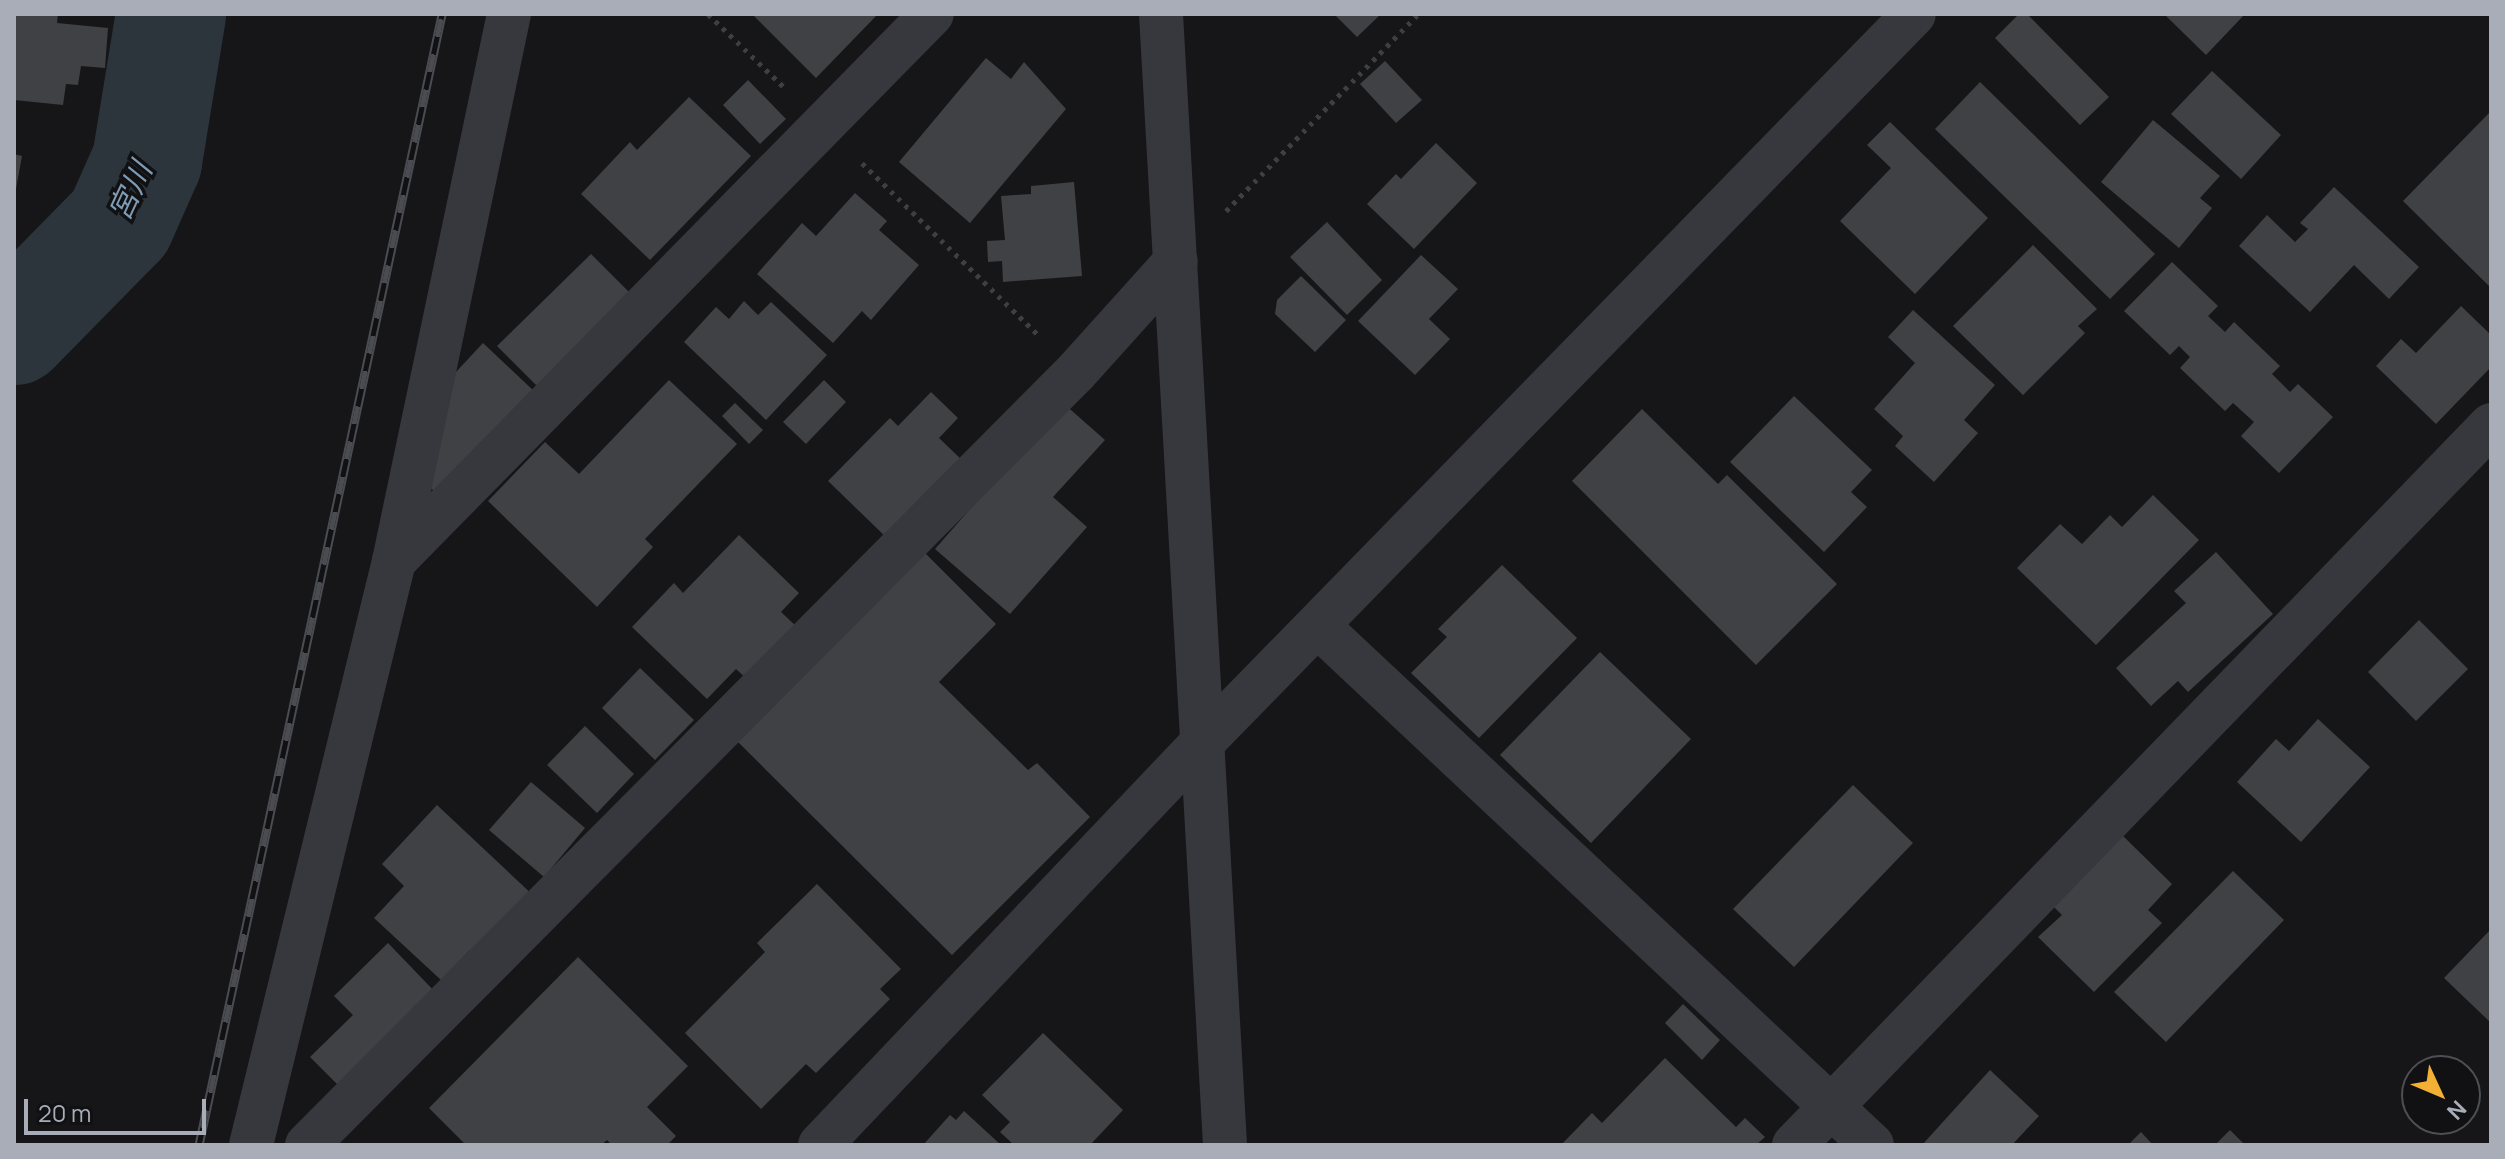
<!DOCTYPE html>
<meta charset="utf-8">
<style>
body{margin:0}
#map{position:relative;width:2505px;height:1159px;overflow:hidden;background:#161618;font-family:Manrope,"Noto Sans JP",sans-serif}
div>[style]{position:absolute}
.river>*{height:110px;margin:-55px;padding:0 55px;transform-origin:55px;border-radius:55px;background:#2c353c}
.building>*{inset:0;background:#404145}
.path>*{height:5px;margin-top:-2.5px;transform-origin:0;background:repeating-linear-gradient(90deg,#3d3f44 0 4px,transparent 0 10px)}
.minor>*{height:44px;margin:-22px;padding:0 22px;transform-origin:22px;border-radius:22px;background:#37383d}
.tertiary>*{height:44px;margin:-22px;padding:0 22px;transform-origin:22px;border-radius:22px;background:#37383d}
.rail>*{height:9px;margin-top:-4.5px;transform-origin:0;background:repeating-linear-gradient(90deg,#111113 0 18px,#4a4c52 0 36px);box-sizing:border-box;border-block:2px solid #4a4c52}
span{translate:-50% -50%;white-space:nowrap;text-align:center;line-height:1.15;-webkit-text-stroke:7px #111113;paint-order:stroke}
.water-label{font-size:30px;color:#7f9bb3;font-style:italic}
.frame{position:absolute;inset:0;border:16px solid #a8adb8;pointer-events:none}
.north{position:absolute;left:2401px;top:1055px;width:80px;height:80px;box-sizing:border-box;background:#111113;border:2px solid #4d4f55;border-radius:50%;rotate:134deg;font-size:22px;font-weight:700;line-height:32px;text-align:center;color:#a8adb8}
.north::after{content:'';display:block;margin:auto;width:28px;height:36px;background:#f2b134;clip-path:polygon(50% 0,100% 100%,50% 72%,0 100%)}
.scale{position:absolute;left:24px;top:1099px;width:182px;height:36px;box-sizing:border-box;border:4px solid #a8adb8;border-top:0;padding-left:10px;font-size:24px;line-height:28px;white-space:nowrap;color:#a8adb8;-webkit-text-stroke:6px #111113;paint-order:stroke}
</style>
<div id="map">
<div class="river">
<i style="left:14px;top:330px;width:151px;rotate:-45.5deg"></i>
<i style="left:120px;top:222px;width:67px;rotate:-66.1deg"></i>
<i style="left:147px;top:161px;width:149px;rotate:-80.7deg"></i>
</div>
<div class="building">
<i style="clip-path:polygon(14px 14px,58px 14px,57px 23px,108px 28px,105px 68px,81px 66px,78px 85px,66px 84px,63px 105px,14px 100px)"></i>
<i style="clip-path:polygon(752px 14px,878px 14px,816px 78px)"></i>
<i style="clip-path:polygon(1334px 14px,1381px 14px,1357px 37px)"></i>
<i style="clip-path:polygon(2019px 14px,2027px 14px,2109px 97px,2080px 125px,1995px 38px)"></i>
<i style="clip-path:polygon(2164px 14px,2245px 14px,2206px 55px)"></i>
<i style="clip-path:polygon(986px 58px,1011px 79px,1024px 62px,1066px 109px,970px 223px,899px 162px)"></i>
<i style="clip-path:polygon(1385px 61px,1422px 100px,1396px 123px,1360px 84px)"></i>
<i style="clip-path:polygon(2212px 71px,2281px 135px,2241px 179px,2171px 114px)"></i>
<i style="clip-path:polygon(748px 80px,786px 119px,760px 144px,723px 105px)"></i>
<i style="clip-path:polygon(1980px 82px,2155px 254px,2110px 299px,1935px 129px)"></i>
<i style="clip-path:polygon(689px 97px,751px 156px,650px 260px,581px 194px,630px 142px,637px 150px)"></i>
<i style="clip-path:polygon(2491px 111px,2491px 288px,2403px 201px)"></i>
<i style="clip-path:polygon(2153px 120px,2220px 176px,2200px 198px,2212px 208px,2179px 248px,2101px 182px)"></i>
<i style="clip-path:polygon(1890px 122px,1988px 218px,1915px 294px,1840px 221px,1891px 168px,1867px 145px)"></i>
<i style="clip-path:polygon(1436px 143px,1477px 183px,1414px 249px,1367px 204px,1396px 174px,1401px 179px)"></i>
<i style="clip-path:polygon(14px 154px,22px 156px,16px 189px,14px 189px)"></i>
<i style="clip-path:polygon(1074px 182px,1082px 276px,1003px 282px,1002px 261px,988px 262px,987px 241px,1005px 240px,1001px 196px,1031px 194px,1031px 186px)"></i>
<i style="clip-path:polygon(2334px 187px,2419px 267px,2389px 299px,2354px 265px,2310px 312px,2239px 246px,2267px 215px,2295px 242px,2308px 229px,2300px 223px)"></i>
<i style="clip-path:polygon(855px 193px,887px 221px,879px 230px,919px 265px,871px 320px,862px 311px,833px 343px,757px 274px,802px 223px,816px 236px)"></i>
<i style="clip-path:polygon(1327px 222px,1382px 280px,1347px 315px,1290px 257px)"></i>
<i style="clip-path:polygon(2033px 245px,2097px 309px,2078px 326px,2085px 333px,2023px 395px,1953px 326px)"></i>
<i style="clip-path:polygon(591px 254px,632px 295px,539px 388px,497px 346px)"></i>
<i style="clip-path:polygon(1421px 255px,1458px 289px,1429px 319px,1450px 339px,1415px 375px,1358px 321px)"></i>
<i style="clip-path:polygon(2172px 262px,2218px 306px,2208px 316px,2225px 332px,2234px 322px,2280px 366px,2272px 374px,2290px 392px,2298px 384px,2333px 417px,2279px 473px,2241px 436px,2254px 422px,2233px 403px,2225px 411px,2180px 368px,2190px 357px,2179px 346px,2170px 355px,2124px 311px)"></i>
<i style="clip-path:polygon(1301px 276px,1346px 320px,1315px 352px,1275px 314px,1277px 300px)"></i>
<i style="clip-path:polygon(744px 301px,758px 315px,771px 302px,827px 355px,766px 420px,684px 342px,716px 307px,729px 319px)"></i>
<i style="clip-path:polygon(2461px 306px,2491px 335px,2491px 367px,2436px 424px,2376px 366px,2401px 339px,2416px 353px)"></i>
<i style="clip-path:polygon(1913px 310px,1995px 385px,1964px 420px,1978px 433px,1934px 482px,1895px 446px,1903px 436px,1874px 409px,1915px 363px,1888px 337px)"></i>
<i style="clip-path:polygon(483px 343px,536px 393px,439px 495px,426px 484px,456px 372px)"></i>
<i style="clip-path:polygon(669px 380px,737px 444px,645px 539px,653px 547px,597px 607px,488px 501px,545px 442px,579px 474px)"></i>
<i style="clip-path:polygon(824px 380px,846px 402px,806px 444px,783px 422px)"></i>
<i style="clip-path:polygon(931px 392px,958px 418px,939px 438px,964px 462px,889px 540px,828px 481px,890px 418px,898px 426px)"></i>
<i style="clip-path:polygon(1794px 396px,1872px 470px,1851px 492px,1867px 507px,1824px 552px,1730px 462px)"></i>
<i style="clip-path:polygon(735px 403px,763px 430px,749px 444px,722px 416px)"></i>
<i style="clip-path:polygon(1063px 403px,1105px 440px,1053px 497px,1087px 527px,1010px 614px,935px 549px)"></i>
<i style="clip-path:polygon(1642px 409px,1718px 484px,1727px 475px,1837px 584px,1756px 665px,1572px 481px)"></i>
<i style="clip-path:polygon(2153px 495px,2199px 540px,2096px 645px,2017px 568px,2060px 524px,2082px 544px,2110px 515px,2122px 527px)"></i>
<i style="clip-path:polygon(739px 535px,799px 593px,781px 612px,797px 627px,747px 679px,736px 669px,707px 699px,632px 627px,674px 583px,683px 593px)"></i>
<i style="clip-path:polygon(923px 551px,996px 624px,939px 682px,1028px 770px,1037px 763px,1090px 817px,952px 955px,736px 740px)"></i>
<i style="clip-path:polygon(2216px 552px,2273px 614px,2188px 692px,2178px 681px,2151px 706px,2116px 668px,2186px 603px,2174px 591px)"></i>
<i style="clip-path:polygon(1502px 565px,1577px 638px,1479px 738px,1411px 673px,1447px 637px,1438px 629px)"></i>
<i style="clip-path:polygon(2419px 620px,2468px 669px,2416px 721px,2368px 672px)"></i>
<i style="clip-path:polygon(1600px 652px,1691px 739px,1591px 843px,1500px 755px)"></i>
<i style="clip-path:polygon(640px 668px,694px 720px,655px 760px,602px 708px)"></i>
<i style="clip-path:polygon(2318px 719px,2370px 767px,2301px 842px,2237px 782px,2276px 739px,2289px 751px)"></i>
<i style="clip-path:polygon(585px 726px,634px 774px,597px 813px,547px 765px)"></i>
<i style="clip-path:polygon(531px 782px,585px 828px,544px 877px,489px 830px)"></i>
<i style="clip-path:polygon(1853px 785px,1913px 843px,1794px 967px,1733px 909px)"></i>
<i style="clip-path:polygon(437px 805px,536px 898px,479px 959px,470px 950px,441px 980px,374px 918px,404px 886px,382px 864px)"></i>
<i style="clip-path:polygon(2122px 835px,2172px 884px,2148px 910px,2162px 923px,2094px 992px,2038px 937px,2062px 915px,2053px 906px)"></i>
<i style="clip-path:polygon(2233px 871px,2284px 920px,2166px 1042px,2114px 992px)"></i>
<i style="clip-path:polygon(817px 884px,901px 969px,880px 989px,890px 999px,816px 1073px,806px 1064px,761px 1109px,685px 1033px,765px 952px,757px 943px)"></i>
<i style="clip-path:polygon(2491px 929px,2491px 1023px,2444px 978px)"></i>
<i style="clip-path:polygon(388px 943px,439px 996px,343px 1090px,310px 1057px,353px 1015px,334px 996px)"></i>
<i style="clip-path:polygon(578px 957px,688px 1066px,647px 1107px,676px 1136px,667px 1145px,612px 1145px,607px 1140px,601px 1145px,466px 1145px,429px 1108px)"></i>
<i style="clip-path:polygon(1683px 1004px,1720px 1040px,1702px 1060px,1665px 1023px)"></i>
<i style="clip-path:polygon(1043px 1033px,1123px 1110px,1090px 1145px,1014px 1145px,1000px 1132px,1010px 1122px,982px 1095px)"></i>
<i style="clip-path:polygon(1665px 1058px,1736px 1127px,1745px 1118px,1765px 1137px,1756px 1145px,1561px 1145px,1592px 1113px,1602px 1123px)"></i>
<i style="clip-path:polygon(1990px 1070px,2039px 1116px,2012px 1145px,1922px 1145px)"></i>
<i style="clip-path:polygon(964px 1111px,1001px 1145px,923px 1145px,950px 1115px,956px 1120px)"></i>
<i style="clip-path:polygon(2230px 1130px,2245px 1145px,2215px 1145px)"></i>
<i style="clip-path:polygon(2141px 1132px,2153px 1145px,2128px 1145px)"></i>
</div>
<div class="path">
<i style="left:708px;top:14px;width:108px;rotate:43.9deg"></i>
<i style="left:862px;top:163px;width:246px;rotate:44.3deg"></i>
<i style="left:1226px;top:211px;width:275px;rotate:-45.7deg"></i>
</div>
<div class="minor">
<i style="left:394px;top:561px;width:767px;rotate:-45.48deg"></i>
<i style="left:1318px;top:626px;width:759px;rotate:43.13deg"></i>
<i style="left:251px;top:1145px;width:601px;rotate:-76.24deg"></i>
<i style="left:394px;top:561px;width:559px;rotate:-78.13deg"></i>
<i style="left:307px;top:1145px;width:1090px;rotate:-45.15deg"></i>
<i style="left:1076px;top:372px;width:149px;rotate:-48deg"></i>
<i style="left:1794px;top:1145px;width:1002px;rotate:-45.93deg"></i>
</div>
<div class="tertiary">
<i style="left:1161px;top:14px;width:1133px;rotate:86.76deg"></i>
<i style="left:820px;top:1145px;width:553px;rotate:-46.47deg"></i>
<i style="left:1201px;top:744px;width:1020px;rotate:-45.67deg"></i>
</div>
<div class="rail">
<i style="left:199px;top:1145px;width:1157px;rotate:-77.87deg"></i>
</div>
<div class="water-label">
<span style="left:130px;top:191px;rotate:-65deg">宮川</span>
</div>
<div class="frame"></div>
<div class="north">N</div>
<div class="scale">20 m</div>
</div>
